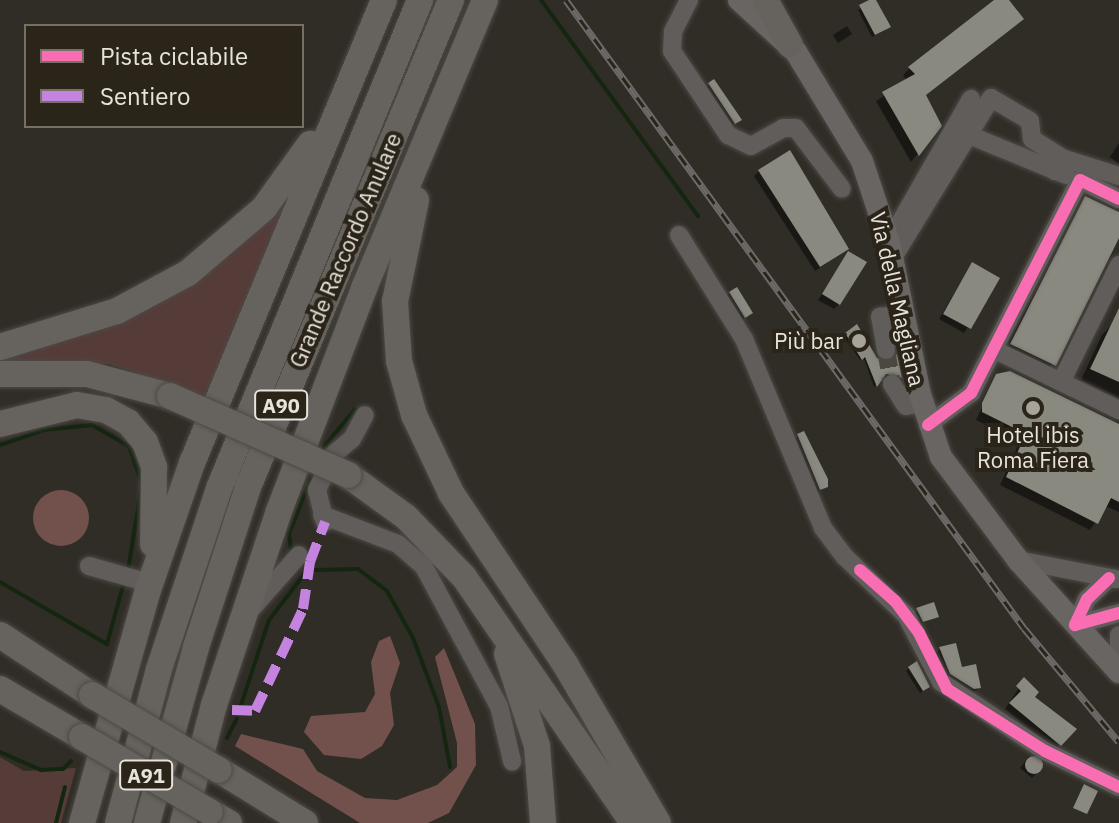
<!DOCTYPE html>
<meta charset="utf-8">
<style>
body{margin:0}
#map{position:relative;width:1119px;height:823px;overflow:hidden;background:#302d27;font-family:"IBM Plex Sans",sans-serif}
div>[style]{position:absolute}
.green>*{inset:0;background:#563c38}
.forest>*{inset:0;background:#72514d}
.round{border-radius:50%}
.shadow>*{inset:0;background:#0007}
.stream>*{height:4px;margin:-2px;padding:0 2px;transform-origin:2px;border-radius:2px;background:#142610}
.building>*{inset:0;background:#8a8980}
.minor-tunnel>*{height:18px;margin-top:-9px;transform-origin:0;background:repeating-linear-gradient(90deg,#4c4842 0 18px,transparent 0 27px)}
.roads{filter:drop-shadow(0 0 2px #4d4945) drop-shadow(0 0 2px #4d4945)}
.minor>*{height:18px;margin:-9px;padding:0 9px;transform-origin:9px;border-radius:9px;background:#605d5b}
.major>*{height:22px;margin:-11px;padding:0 11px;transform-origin:11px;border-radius:11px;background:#686563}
.highway>*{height:26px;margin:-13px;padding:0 13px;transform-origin:13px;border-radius:13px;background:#66635e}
.rail>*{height:7px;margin-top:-3.5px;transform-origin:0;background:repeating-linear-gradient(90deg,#2a2419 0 12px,#6c6a68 0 24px);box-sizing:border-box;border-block:2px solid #6c6a68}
.bridges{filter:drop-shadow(0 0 2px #4d4945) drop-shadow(0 0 2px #4d4945)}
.highway-bridge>*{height:26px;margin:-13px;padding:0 13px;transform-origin:13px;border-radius:13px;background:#66635e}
.quiet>*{height:10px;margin-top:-5px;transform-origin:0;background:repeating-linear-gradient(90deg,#c483df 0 20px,transparent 0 30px)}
.cycleway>*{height:12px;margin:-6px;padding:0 6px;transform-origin:6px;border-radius:6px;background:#f96db3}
.dots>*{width:22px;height:22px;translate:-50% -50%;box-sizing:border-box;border:4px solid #2a2419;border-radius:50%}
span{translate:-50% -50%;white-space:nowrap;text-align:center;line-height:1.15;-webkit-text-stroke:8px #2a2419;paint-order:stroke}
.shield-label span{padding:2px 6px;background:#2a2419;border:2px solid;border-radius:6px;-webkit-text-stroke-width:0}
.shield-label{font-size:20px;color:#e8e4dd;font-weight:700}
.street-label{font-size:22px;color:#e8e4dd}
.poi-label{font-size:22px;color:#e8e4dd}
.right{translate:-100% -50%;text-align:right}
.legend{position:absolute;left:24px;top:24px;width:280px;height:104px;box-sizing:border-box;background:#2a2419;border:2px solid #767167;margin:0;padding:10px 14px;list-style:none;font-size:24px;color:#e8e4dd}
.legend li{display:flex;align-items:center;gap:16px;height:40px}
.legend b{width:40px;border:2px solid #767167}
</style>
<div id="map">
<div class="green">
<i style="clip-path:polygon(278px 203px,286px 206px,206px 397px,109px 364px,0 363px,0 349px,79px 327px)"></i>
<i style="clip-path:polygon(0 757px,24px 771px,76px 768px,61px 823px,0 823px)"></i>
</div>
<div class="forest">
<i class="round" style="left:33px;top:490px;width:56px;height:56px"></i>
<i style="clip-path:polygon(390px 636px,400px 663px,390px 693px,394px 725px,382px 746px,361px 759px,324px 755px,304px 732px,311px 716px,365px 712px,375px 694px,371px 662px,379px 641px)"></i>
<i style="clip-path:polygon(444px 648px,475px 724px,476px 765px,449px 813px,428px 823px,360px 823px,235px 746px,241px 734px,303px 749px,317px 771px,365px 798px,397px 800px,437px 785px,457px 767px,457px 743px,435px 657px)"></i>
</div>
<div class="shadow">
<i style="clip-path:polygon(874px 0,885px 30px,872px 37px,858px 10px)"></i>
<i style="clip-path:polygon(998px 0,1007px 0,924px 96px,940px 125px,911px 162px,876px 101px,907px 81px,903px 75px,910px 68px)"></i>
<i style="clip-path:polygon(847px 26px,852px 34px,838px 43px,833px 35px)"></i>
<i style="clip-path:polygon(709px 85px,736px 122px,731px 126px,706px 88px)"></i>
<i style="clip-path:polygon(1119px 143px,1119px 164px,1110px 157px)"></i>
<i style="clip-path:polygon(759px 171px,847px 249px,815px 271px,754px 176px)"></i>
<i style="clip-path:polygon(1086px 198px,1119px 215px,1119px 233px,1047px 372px,1004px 351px)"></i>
<i style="clip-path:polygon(849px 253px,839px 304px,834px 309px,818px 300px)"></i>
<i style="clip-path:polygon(968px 270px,998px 279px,964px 333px,939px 319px)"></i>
<i style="clip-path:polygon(730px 293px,747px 316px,741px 320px,727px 296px)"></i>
<i style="clip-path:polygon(1113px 324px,1119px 327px,1119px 398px,1081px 380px,1102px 335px)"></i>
<i style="clip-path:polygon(857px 326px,876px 360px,899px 379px,883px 374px,874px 387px,863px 356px,860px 360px,844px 337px)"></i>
<i style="clip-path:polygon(997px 376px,1119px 427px,1119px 512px,1105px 506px,1090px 530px,1000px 485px,1020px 441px,976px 420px)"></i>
<i style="clip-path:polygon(798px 436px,826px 486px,817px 492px,795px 439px)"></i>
<i style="clip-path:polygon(933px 605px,937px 616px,920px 624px,914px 613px)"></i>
<i style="clip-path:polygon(940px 649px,979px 687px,974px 692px,945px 679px,935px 654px)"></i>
<i style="clip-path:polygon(909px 668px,924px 690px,920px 693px,906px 671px)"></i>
<i style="clip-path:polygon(1024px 680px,1032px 697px,1074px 729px,1054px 749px,1005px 709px)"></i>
<i style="clip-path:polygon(1029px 757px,1043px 766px,1032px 778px,1020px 768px)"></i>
</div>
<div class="stream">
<i style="left:541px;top:0;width:267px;rotate:54deg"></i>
<i style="left:0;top:445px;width:46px;rotate:-18.8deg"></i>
<i style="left:44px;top:430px;width:48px;rotate:-5.9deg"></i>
<i style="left:92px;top:425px;width:43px;rotate:29.6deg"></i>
<i style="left:129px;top:446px;width:40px;rotate:71.1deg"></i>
<i style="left:142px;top:484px;width:87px;rotate:99.2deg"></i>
<i style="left:323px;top:448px;width:50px;rotate:-50.6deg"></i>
<i style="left:291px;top:550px;width:16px;rotate:-97deg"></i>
<i style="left:289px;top:534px;width:69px;rotate:-68.7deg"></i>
<i style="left:315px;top:570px;width:43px;rotate:-1.3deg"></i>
<i style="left:358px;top:569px;width:36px;rotate:37deg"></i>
<i style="left:387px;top:591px;width:54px;rotate:61deg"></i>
<i style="left:413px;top:638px;width:74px;rotate:69.4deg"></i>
<i style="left:439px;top:707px;width:61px;rotate:79.6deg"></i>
<i style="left:0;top:582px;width:124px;rotate:30.1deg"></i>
<i style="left:107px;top:644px;width:60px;rotate:-74.6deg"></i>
<i style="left:241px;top:705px;width:89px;rotate:-71.8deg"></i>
<i style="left:269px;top:620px;width:61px;rotate:-52.4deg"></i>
<i style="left:227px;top:738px;width:22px;rotate:-63deg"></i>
<i style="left:0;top:752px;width:45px;rotate:23.7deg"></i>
<i style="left:41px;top:770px;width:22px;rotate:-3deg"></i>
<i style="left:63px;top:769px;width:11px;rotate:-45deg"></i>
<i style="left:56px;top:823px;width:37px;rotate:-76deg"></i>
</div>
<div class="building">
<i style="clip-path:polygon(869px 0,876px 0,891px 27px,875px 35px,859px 5px)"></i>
<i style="clip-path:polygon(994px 0,1009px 0,1024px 19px,926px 95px,942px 126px,919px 156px,882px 92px,915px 74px,908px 67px)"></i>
<i style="clip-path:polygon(714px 79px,742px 120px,735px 124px,708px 83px)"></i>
<i style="clip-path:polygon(790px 150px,849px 249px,820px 267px,758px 170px)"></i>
<i style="clip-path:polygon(1085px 196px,1119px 212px,1119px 238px,1056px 366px,1010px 344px)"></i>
<i style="clip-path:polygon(848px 251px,867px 262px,840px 305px,822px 294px)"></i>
<i style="clip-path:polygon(972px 262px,1000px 278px,971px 329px,943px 314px)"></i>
<i style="clip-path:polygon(737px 287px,753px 313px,745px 318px,729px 292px)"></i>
<i style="clip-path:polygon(1119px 308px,1119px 382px,1090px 369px)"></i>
<i style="clip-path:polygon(857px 324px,877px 358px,889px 362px,897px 354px,902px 378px,886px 374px,877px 387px,865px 357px,862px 360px,845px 333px)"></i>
<i style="clip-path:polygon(1010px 371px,1119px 424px,1119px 502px,1111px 498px,1098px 524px,1006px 477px,1026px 434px,982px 412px,982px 403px,996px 374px)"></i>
<i style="clip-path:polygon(804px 431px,828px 479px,828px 487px,820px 490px,797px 434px)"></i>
<i style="clip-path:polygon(934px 602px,939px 617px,923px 622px,916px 608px)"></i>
<i style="clip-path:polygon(956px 643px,962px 667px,976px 664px,981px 688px,974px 689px,950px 674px,939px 647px)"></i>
<i style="clip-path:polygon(917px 661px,930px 687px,923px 691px,908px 667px)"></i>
<i style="clip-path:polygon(1024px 677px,1039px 692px,1035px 697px,1077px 729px,1061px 746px,1009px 703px,1021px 691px,1016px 686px)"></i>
<i class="round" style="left:1025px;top:756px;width:18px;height:18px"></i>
<i style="clip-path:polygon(1084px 784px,1098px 791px,1087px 814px,1073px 808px)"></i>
</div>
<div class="minor-tunnel">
<i style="left:886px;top:350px;width:35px;rotate:80deg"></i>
</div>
<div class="roads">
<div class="minor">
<i style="left:689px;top:0;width:36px;rotate:117deg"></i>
<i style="left:673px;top:32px;width:19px;rotate:93deg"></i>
<i style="left:672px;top:51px;width:101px;rotate:56.3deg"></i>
<i style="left:728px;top:135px;width:25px;rotate:26deg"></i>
<i style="left:751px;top:146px;width:37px;rotate:-29deg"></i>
<i style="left:783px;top:128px;width:13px"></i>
<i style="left:796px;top:128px;width:76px;rotate:53deg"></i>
<i style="left:969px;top:135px;width:105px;rotate:22.4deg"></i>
<i style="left:1062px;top:158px;width:60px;rotate:17.5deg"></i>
<i style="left:679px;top:235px;width:123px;rotate:58deg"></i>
<i style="left:744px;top:339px;width:205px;rotate:67.3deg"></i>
<i style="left:823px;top:528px;width:36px;rotate:53deg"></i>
<i style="left:845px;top:557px;width:84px;rotate:43.6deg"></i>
<i style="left:906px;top:615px;width:76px;rotate:62.4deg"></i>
<i style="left:941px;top:682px;width:125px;rotate:33.6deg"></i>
<i style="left:1045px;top:751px;width:82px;rotate:25.9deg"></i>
<i style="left:889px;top:242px;width:165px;rotate:-60.2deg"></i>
<i style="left:892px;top:259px;width:189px;rotate:-58.4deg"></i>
<i style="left:991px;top:98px;width:45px;rotate:30.5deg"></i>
<i style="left:1030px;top:121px;width:18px;rotate:84deg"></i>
<i style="left:1032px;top:139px;width:36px;rotate:32deg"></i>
<i style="left:1062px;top:158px;width:15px;rotate:118deg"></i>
<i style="left:886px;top:350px;width:34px;rotate:-100deg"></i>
<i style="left:880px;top:317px;width:23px;rotate:-7deg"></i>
<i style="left:995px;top:350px;width:138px;rotate:25.8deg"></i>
<i style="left:1061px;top:382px;width:131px;rotate:-63.6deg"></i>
<i style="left:892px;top:384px;width:26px;rotate:58deg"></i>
<i style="left:906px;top:406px;width:16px;rotate:-11deg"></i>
<i style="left:928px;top:425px;width:54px;rotate:-36.7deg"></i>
<i style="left:971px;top:393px;width:239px;rotate:-62.9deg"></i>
<i style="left:1080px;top:180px;width:43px;rotate:26deg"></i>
<i style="left:334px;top:454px;width:23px;rotate:-40deg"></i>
<i style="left:352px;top:439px;width:27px;rotate:-62deg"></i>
<i style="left:324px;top:475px;width:17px;rotate:115deg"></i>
<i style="left:317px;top:490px;width:33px;rotate:76deg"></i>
<i style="left:322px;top:515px;width:81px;rotate:20.9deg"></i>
<i style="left:398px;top:544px;width:35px;rotate:41deg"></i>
<i style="left:424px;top:567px;width:158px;rotate:61.7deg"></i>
<i style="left:499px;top:706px;width:57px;rotate:76.7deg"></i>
<i style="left:1018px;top:560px;width:100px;rotate:11deg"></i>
<i style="left:89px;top:566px;width:62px;rotate:15.8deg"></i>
<i style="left:1109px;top:578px;width:30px;rotate:136deg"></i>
<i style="left:1087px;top:599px;width:29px;rotate:115deg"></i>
<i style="left:1075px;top:625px;width:46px;rotate:-15.3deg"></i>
<i style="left:253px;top:607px;width:69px;rotate:-48.5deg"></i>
<i style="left:1119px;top:635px;width:26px;rotate:90deg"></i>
</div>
<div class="major">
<i style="left:739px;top:0;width:77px;rotate:42.4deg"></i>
<i style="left:796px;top:52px;width:127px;rotate:58.8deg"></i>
<i style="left:862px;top:161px;width:85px;rotate:71.6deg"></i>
<i style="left:889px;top:242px;width:155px;rotate:78.5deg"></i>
<i style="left:920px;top:394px;width:66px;rotate:71.6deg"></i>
<i style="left:941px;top:457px;width:129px;rotate:53.2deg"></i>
<i style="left:1018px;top:560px;width:151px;rotate:48deg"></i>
</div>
<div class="highway">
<i style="left:765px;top:0;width:51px;rotate:60.9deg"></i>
<i style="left:416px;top:200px;width:103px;rotate:101.7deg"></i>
<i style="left:395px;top:301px;width:60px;rotate:86.2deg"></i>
<i style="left:399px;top:361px;width:56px;rotate:74.5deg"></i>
<i style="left:414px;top:415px;width:86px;rotate:64.6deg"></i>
<i style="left:451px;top:493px;width:206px;rotate:56.3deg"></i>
<i style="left:565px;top:664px;width:184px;rotate:59.7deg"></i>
<i style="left:0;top:347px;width:122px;rotate:-17.1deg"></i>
<i style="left:117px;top:311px;width:81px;rotate:-28.2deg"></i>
<i style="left:188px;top:273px;width:100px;rotate:-40.5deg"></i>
<i style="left:264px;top:208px;width:79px;rotate:-54.3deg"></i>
<i style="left:0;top:374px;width:87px"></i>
<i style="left:87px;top:374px;width:86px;rotate:14.8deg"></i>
<i style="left:0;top:424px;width:79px;rotate:-13.9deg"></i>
<i style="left:77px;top:405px;width:29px;rotate:10deg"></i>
<i style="left:106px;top:410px;width:25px;rotate:29deg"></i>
<i style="left:128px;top:422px;width:26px;rotate:50deg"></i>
<i style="left:145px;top:442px;width:27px;rotate:70deg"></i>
<i style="left:154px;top:467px;width:77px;rotate:90.7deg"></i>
<i style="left:348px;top:475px;width:72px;rotate:35.9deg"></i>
<i style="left:406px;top:517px;width:83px;rotate:46deg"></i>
<i style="left:464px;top:577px;width:298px;rotate:55.5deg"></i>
<i style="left:0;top:635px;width:110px;rotate:33.1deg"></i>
<i style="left:507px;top:654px;width:97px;rotate:71.9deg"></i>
<i style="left:537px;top:746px;width:77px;rotate:85.5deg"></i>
<i style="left:0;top:689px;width:95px;rotate:30.3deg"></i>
<i style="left:219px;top:770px;width:101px;rotate:31.6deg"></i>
<i style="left:210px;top:812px;width:22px;rotate:30deg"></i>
<i style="left:82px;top:823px;width:242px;rotate:-74.2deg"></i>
<i style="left:148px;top:590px;width:134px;rotate:-70.9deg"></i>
<i style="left:192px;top:463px;width:501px;rotate:-67.48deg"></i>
<i style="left:118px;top:823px;width:159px;rotate:-75.1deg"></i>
<i style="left:159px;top:669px;width:193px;rotate:-71.6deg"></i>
<i style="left:220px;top:486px;width:526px;rotate:-67.63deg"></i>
<i style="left:147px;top:823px;width:183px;rotate:-74.4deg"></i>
<i style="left:196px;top:647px;width:168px;rotate:-72deg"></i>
<i style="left:248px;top:487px;width:528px;rotate:-67.37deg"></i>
<i style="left:183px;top:823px;width:122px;rotate:-75.3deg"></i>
<i style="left:214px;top:705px;width:205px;rotate:-71.5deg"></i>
<i style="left:279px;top:511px;width:239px;rotate:-69.1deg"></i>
<i style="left:364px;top:288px;width:312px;rotate:-67.2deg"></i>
</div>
</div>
<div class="rail">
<i style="left:566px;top:0;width:777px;rotate:53.9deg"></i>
<i style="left:1024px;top:628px;width:148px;rotate:50.2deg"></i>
</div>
<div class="bridges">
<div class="highway-bridge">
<i style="left:170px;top:396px;width:195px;rotate:23.9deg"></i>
<i style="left:92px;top:695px;width:147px;rotate:30.6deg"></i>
<i style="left:82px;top:737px;width:148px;rotate:30.4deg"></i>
</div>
</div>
<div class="quiet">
<i style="left:232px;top:710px;width:23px;rotate:2deg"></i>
<i style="left:255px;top:711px;width:113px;rotate:-64.8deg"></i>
<i style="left:303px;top:609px;width:48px;rotate:-81.5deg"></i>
<i style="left:310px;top:562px;width:43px;rotate:-69.4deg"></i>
</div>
<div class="cycleway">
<i style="left:928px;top:425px;width:54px;rotate:-36.7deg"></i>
<i style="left:971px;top:393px;width:239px;rotate:-62.9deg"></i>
<i style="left:1080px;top:180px;width:43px;rotate:26deg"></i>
<i style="left:860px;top:570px;width:47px;rotate:41.5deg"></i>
<i style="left:895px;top:601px;width:40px;rotate:53deg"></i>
<i style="left:919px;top:633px;width:63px;rotate:63.4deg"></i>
<i style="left:947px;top:689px;width:116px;rotate:32.3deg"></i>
<i style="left:1045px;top:751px;width:82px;rotate:25.9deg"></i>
<i style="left:1109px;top:578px;width:30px;rotate:136deg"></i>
<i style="left:1087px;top:599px;width:29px;rotate:115deg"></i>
<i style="left:1075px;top:625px;width:46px;rotate:-15.3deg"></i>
</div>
<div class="dots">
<i style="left:859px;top:341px;background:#a8a49d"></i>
<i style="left:1033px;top:408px;background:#a8a49d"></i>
</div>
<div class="shield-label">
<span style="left:281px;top:405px">A90</span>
<span style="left:146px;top:775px">A91</span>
</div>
<div class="street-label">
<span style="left:345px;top:250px;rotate:-67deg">Grande Raccordo Anulare</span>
<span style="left:898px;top:299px;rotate:77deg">Via della Magliana</span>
</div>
<div class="poi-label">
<span class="right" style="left:843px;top:341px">Più bar</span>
<span style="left:1033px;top:447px">Hotel ibis<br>Roma Fiera</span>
</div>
<ul class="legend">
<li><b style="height:10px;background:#f96db3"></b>Pista ciclabile</li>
<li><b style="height:10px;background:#c483df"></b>Sentiero</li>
</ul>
</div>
